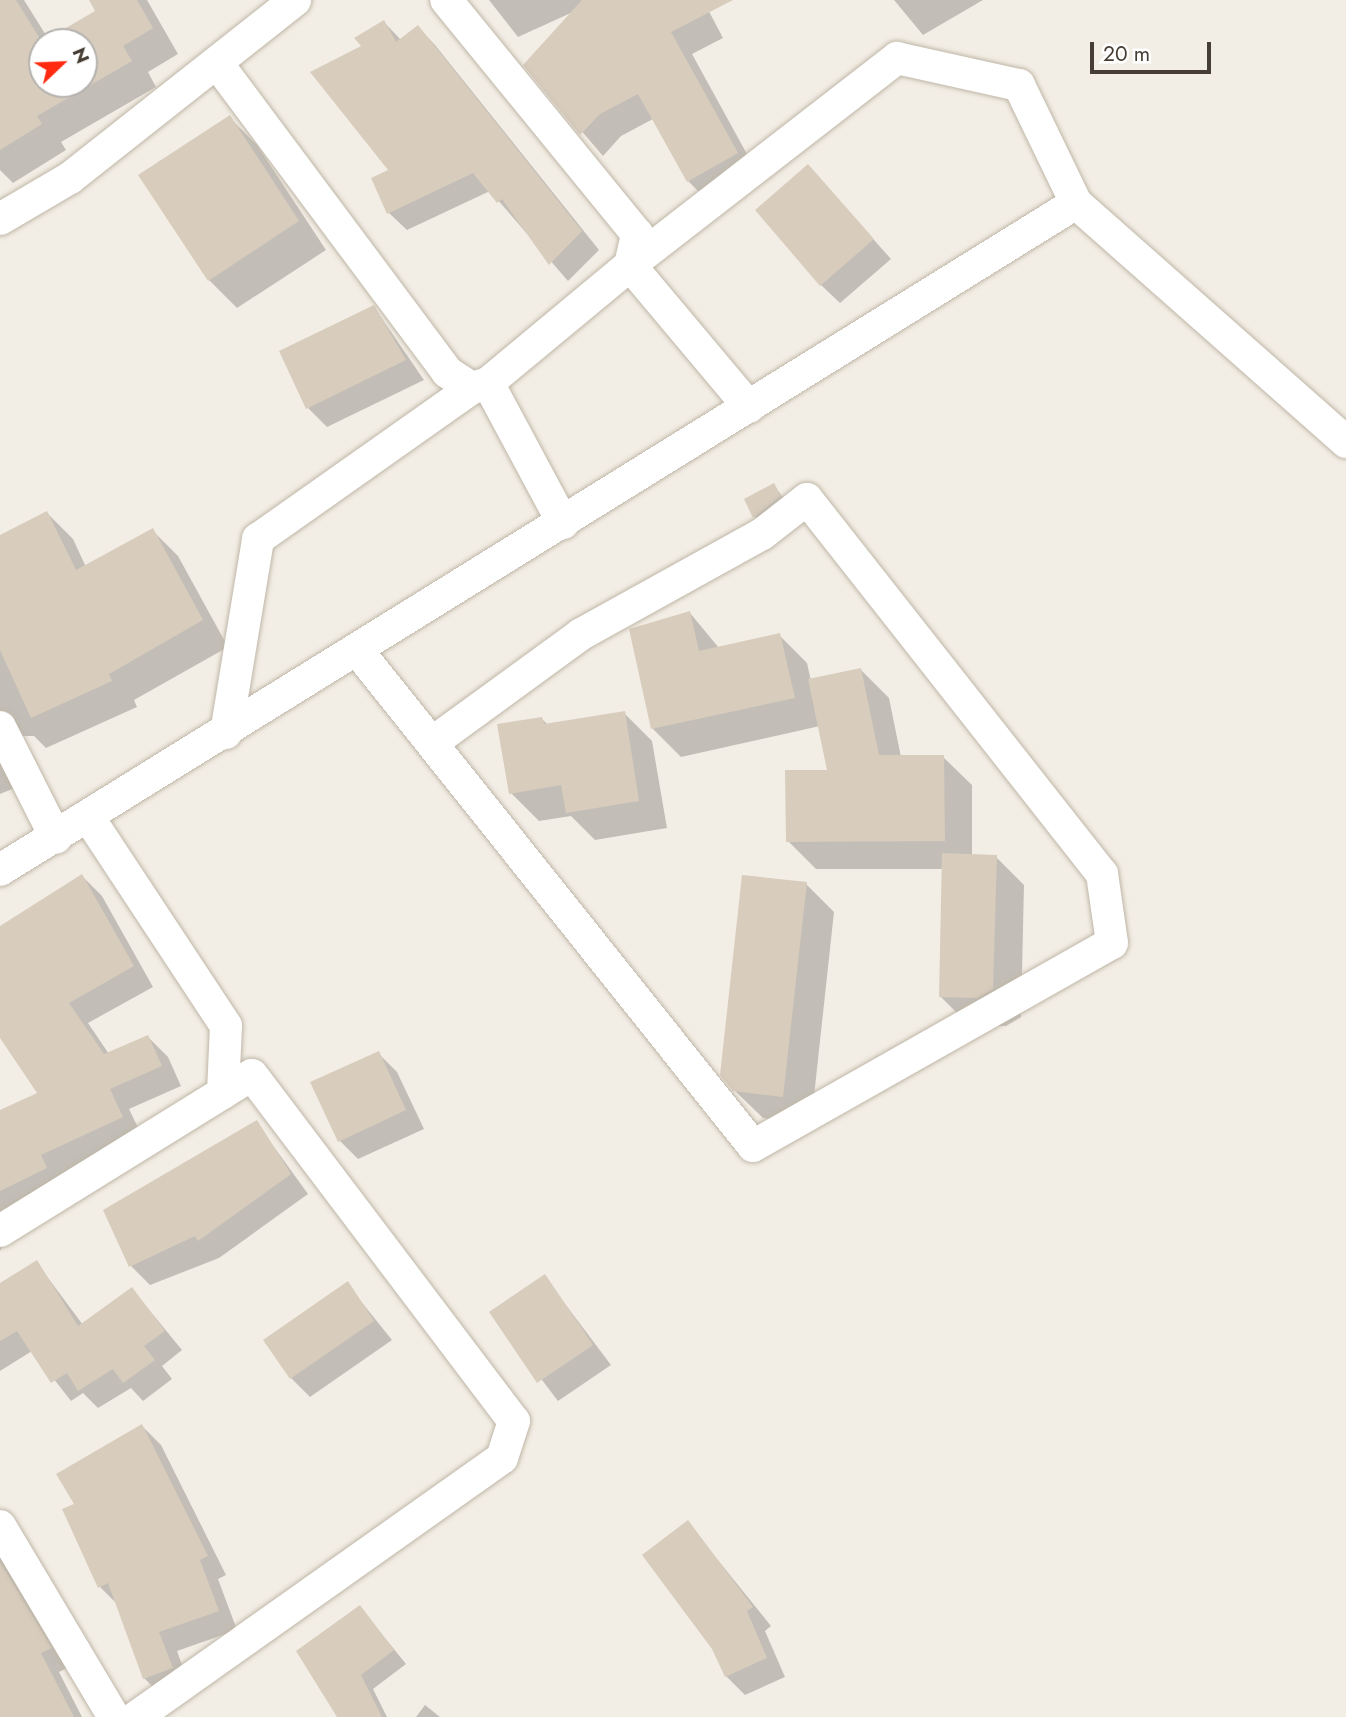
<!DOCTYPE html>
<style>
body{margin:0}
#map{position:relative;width:1346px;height:1717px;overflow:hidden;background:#f3eee5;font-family:Jost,sans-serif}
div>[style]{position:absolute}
.shadow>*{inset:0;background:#0003}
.building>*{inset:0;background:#d8ccbd}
.roads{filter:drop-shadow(0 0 2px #bfb6a7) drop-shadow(0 0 2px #bfb6a7)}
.street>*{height:32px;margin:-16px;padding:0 16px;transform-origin:16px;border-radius:16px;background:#fff}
span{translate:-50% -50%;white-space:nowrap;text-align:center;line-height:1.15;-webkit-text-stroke:5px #fff;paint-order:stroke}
.north{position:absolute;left:28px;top:28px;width:70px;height:70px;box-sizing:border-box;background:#fff;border:2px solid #b5b2ae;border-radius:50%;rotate:67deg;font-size:19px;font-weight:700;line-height:28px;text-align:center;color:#463e34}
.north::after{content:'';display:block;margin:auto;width:24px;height:32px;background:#ff2a10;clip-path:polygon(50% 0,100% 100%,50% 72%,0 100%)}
.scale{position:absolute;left:1090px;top:42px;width:121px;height:32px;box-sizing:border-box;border:4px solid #463e34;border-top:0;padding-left:9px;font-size:21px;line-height:24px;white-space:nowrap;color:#463e34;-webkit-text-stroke:5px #fff;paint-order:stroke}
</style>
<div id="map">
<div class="shadow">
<i style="clip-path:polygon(evenodd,0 0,24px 0,49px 40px,98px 11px,91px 0,147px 0,178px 54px,148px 72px,156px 87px,61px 142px,66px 150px,13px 183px,0 170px,0 0,42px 42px,84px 42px,84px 84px,42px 84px,42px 42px)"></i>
<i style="clip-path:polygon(489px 0,703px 0,723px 38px,692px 54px,759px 176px,710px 203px,688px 181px,653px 119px,621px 136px,603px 156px,525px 65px,573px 12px,518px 37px)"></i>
<i style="clip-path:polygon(894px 0,983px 0,923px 35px)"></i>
<i style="clip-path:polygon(384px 22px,401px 40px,418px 27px,435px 45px,599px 250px,568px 281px,490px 191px,407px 230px,389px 213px,390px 171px,363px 47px)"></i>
<i style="clip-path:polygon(229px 117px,257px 145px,326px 250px,237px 308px,209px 280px)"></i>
<i style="clip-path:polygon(808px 166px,891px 259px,840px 303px,821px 285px)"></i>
<i style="clip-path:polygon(374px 307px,424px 380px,327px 427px,308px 408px)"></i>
<i style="clip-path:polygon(774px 485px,789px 506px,764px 525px,755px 517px)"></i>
<i style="clip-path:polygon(47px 513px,73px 539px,86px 567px,152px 530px,178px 556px,228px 647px,134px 700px,137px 707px,46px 748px,34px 736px,17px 736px,17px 787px,0 794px,0 537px)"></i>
<i style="clip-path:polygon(690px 613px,719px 648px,779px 635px,807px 663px,811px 681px,861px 670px,889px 698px,901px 757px,943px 757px,972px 785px,972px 856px,996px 857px,1024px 885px,1021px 1017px,1006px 1026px,969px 1025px,941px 997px,944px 869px,816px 869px,788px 841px,829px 771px,820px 726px,681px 757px,653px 729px)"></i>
<i style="clip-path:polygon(624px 713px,652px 741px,667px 828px,595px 840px,571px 816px,539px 821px,511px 793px,542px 719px,548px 725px)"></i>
<i style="clip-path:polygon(82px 876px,102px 896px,153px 987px,88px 1023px,109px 1054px,148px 1037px,168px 1057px,181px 1086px,129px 1109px,143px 1138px,10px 1236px,0 1251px,0 1112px,39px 1093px,0 1035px,0 929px)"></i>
<i style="clip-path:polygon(806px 884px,834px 912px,811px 1124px,763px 1118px,734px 1090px)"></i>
<i style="clip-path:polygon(378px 1053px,397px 1072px,424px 1129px,358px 1159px,339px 1140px)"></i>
<i style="clip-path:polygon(256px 1122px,308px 1194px,219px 1258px,150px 1285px,131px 1266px)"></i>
<i style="clip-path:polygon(37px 1263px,83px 1325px,132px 1289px,182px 1350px,162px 1366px,172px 1379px,143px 1401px,131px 1388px,98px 1408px,83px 1393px,71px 1401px,32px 1351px,0 1371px,0 1286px)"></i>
<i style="clip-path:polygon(544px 1276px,611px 1365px,558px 1401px,491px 1313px)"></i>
<i style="clip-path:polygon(347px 1284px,392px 1340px,310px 1397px,291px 1378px)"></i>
<i style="clip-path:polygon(142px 1426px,161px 1445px,226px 1575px,218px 1579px,237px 1630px,177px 1651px,190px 1687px,163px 1697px,144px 1678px,118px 1605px,100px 1587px,76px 1504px)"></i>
<i style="clip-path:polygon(688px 1523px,771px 1626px,765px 1631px,785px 1677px,745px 1695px,726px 1676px)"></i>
<i style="clip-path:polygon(0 1551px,69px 1667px,59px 1672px,82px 1717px,0 1717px)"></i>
<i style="clip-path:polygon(360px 1607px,406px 1664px,373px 1689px,387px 1717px,337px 1717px)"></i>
<i style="clip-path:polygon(425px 1705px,440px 1717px,416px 1717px)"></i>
</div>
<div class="building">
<i style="clip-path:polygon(evenodd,0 0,16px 0,42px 42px,95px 11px,89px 0,137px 0,153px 28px,123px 46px,132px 61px,37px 116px,42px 124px,0 150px,0 0,42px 42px,84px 42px,84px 84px,42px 84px,42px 42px)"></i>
<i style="clip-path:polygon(582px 0,733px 0,671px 32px,738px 153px,687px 182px,638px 94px,600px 114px,580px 135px,523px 65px)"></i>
<i style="clip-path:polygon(384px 20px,396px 42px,418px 25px,582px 231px,549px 265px,502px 199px,497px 203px,473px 173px,387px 214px,371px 178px,388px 170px,310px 72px,361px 46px,354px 38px)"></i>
<i style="clip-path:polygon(230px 115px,299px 221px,208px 281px,138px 175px)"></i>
<i style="clip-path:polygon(808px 164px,874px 239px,820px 286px,755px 210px)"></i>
<i style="clip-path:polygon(374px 305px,406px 360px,306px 409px,279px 351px)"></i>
<i style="clip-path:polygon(774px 483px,781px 496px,753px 518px,744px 499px)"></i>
<i style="clip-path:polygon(47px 511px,76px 570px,153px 528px,203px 620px,109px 674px,112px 681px,31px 718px,0 650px,0 535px)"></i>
<i style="clip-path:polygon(690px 611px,699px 651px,780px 633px,795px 698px,651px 729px,629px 629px)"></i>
<i style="clip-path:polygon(861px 668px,879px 755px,944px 755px,945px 841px,786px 842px,785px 770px,827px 770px,808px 679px)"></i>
<i style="clip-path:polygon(625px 711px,639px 801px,566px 813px,561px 785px,509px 794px,497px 724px,542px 717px,544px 724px)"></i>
<i style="clip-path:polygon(942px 853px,997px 855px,993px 989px,977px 998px,939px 997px)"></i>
<i style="clip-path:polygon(82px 874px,134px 966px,69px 1003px,104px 1054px,148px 1035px,162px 1066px,110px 1089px,123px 1117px,41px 1155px,47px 1168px,0 1191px,0 1110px,37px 1093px,0 1038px,0 926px)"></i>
<i style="clip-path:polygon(742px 875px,807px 882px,783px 1097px,733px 1091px,720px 1075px)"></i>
<i style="clip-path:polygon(379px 1051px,406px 1110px,338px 1142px,310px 1082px)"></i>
<i style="clip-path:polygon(257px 1120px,291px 1174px,198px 1241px,195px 1236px,129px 1267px,103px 1210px)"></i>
<i style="clip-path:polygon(37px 1260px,78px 1326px,132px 1287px,165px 1331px,144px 1346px,155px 1360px,123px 1383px,113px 1369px,78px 1391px,67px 1373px,51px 1383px,17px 1331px,0 1341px,0 1283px)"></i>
<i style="clip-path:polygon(545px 1274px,593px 1345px,537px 1383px,489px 1312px)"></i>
<i style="clip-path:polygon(348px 1281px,374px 1321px,290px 1379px,263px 1340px)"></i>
<i style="clip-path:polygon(142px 1424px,208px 1556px,200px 1560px,219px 1611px,159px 1632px,173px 1668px,143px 1679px,108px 1583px,98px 1588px,62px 1509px,74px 1504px,56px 1474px)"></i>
<i style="clip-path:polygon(688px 1520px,753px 1607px,747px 1611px,767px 1658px,725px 1677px,712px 1649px,642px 1555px)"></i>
<i style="clip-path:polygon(0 1562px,52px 1648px,41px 1653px,74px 1717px,0 1717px)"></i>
<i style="clip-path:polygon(360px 1605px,394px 1650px,361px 1675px,382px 1717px,337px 1717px,296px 1651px)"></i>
</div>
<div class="roads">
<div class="street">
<i style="left:217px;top:63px;width:385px;rotate:53.3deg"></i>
<i style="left:447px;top:372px;width:30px;rotate:33deg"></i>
<i style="left:472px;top:388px;width:17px;rotate:-17deg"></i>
<i style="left:488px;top:383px;width:185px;rotate:-39.7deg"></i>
<i style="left:630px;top:265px;width:32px;rotate:-77deg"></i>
<i style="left:637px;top:234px;width:302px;rotate:-129.2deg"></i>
<i style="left:0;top:219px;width:81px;rotate:-30.4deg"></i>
<i style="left:70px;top:178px;width:287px;rotate:-38.3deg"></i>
<i style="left:488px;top:383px;width:159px;rotate:61.8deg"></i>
<i style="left:749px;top:407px;width:185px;rotate:-130deg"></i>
<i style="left:630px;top:265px;width:338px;rotate:-37.8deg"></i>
<i style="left:897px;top:58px;width:125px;rotate:12.5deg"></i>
<i style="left:1019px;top:85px;width:131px;rotate:64.2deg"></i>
<i style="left:358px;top:651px;width:633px;rotate:51.41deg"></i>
<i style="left:753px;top:1146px;width:412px;rotate:-29.5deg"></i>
<i style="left:1112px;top:943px;width:70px;rotate:-98.2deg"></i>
<i style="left:1102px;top:874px;width:477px;rotate:-128.2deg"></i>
<i style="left:807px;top:499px;width:57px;rotate:142.1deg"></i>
<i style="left:762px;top:534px;width:208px;rotate:151deg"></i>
<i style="left:580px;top:635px;width:183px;rotate:143.9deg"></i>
<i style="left:0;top:727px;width:124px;rotate:63.2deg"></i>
<i style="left:226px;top:733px;width:197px;rotate:-80.6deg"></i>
<i style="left:258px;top:539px;width:262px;rotate:-35.2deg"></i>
<i style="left:89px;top:818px;width:249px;rotate:56.6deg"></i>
<i style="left:226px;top:1026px;width:67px;rotate:92.6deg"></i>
<i style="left:0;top:870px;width:1266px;rotate:-31.79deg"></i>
<i style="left:1076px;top:203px;width:361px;rotate:41.5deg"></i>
<i style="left:0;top:1231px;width:296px;rotate:-31.8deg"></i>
<i style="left:252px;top:1075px;width:434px;rotate:52.9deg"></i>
<i style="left:514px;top:1421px;width:39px;rotate:108deg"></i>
<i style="left:502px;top:1458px;width:448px;rotate:144.7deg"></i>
<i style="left:0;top:1526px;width:222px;rotate:59.2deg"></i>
</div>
</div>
<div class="north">N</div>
<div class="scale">20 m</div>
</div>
